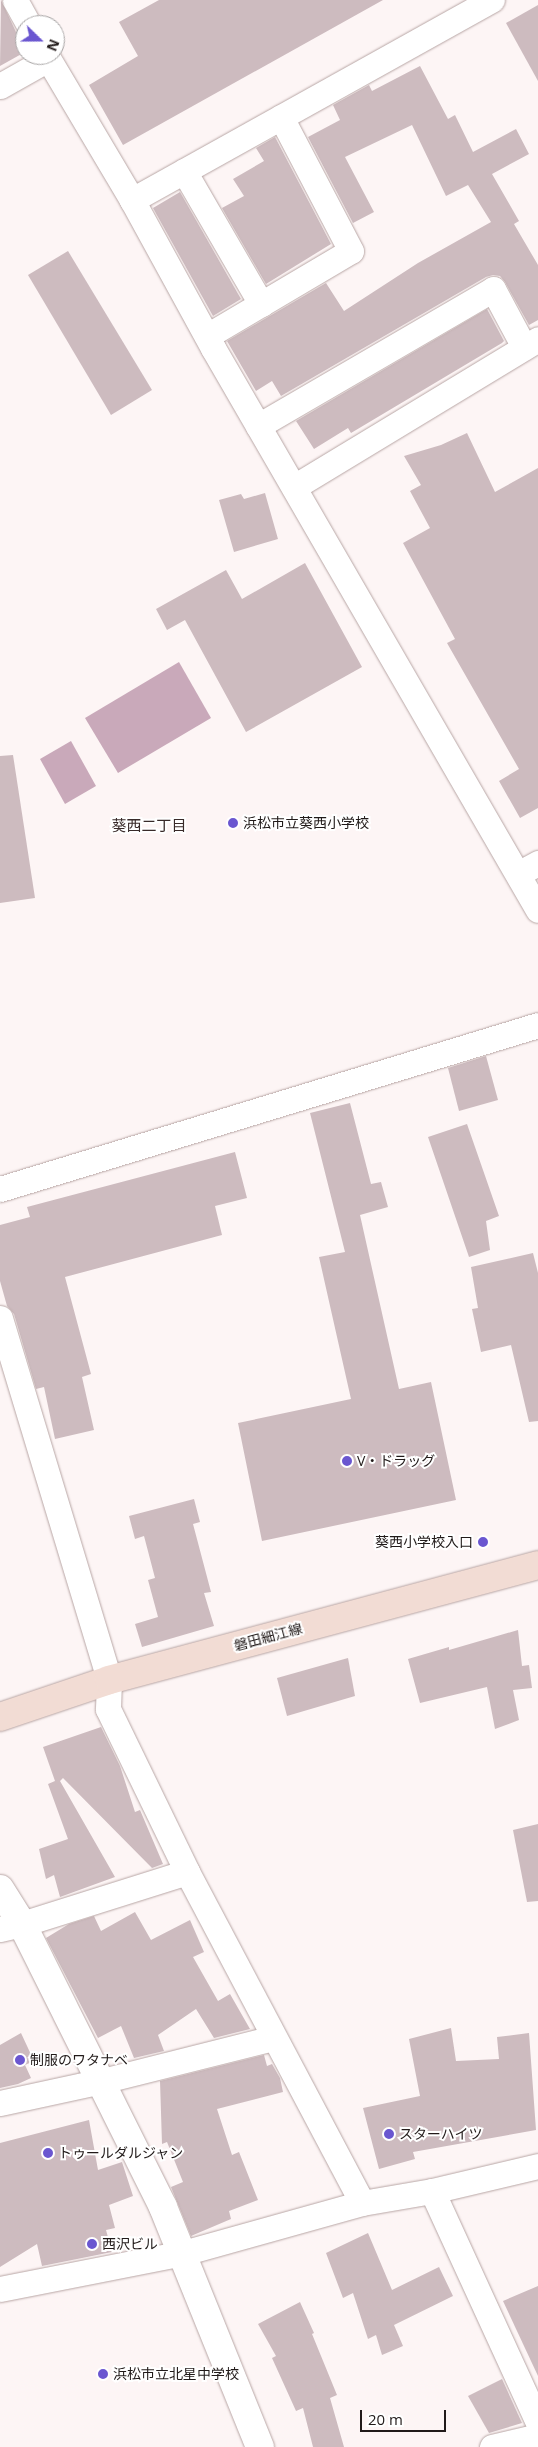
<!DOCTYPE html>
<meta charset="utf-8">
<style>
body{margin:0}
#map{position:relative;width:538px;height:2447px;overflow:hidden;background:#fdf5f5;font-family:"Open Sans","Noto Sans JP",sans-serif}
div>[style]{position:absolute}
.water>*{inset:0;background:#c9a9ba}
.building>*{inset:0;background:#cdbbbf}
.roads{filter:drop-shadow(0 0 1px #b8a6a5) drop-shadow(0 0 1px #b8a6a5)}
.minor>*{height:25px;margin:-12.5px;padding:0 12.5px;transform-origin:12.5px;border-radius:12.5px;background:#fff}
.tertiary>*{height:28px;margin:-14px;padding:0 14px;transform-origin:14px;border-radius:14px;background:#fff}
.secondary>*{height:28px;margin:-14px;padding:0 14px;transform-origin:14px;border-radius:14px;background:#f2dcd4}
.dots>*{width:14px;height:14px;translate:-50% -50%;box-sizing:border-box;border:2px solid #fff;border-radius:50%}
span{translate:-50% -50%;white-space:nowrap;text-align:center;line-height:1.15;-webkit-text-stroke:4px #fff;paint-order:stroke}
.poi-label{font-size:14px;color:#211a19}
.left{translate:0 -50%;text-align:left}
.right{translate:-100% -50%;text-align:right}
.street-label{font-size:14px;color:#211a19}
.neighbourhood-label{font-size:15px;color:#382a29}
.north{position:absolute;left:15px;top:15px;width:50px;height:50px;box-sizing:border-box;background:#fff;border:1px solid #a6a3a3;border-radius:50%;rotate:112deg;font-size:14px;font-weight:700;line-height:20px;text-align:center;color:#211a19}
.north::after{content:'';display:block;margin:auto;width:18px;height:22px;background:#6a56d0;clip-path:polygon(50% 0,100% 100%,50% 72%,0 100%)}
.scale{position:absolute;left:360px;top:2410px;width:86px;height:22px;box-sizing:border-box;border:2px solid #211a19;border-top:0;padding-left:6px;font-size:15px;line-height:18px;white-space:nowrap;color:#211a19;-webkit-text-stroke:4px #fff;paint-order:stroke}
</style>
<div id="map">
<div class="water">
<i style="clip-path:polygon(179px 662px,211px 718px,118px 773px,85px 718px)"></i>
<i style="clip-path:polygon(71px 741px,96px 786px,65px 804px,40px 759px)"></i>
</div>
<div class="building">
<i style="clip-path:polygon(1px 0,16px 32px,25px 39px,25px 52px,0 66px)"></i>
<i style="clip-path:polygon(159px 0,383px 0,123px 145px,89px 85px,138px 56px,119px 22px)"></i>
<i style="clip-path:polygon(538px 5px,538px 81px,506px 23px)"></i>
<i style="clip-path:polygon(420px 66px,448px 119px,455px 115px,473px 152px,516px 129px,529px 154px,492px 174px,519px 221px,514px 224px,538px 265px,538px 320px,529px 325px,505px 282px,500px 276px,493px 275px,486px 277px,281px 396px,272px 381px,256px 391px,227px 341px,326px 283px,344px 311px,418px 263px,491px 222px,468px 185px,446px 196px,412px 125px,345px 157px,374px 212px,353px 223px,308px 137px,340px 120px,333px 105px,369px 85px,372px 91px)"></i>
<i style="clip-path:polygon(275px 137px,331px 244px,266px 284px,222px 208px,244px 196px,233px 179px,264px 161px,256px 148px)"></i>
<i style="clip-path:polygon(180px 192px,241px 299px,213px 316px,153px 208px)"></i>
<i style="clip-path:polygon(68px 251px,152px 390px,111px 415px,28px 275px)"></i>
<i style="clip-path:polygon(487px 309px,504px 341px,502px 343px,351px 433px,348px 428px,314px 449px,296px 421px)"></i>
<i style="clip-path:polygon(467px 433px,495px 492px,538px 468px,538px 808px,520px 818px,499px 781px,519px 769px,447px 643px,455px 639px,403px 543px,430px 528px,410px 491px,421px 485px,404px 456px,441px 445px)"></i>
<i style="clip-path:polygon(265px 493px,278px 539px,234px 552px,219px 500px,241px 494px,244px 499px)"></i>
<i style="clip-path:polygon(305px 563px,362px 667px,246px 732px,185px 620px,167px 630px,156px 609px,226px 570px,242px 599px)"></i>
<i style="clip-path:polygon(13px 755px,35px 898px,0 903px,0 756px)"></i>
<i style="clip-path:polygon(486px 1056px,498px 1100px,459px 1111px,448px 1068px)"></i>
<i style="clip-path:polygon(350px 1103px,371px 1184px,381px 1182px,388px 1207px,360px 1215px,399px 1389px,431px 1382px,456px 1500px,262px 1541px,238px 1423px,351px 1399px,319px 1257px,345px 1252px,310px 1113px)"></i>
<i style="clip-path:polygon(467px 1124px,499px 1216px,486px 1221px,490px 1250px,469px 1257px,428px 1137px)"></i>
<i style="clip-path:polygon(235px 1152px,247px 1198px,215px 1206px,222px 1235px,65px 1277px,91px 1374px,82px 1377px,94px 1430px,55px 1439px,44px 1387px,36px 1389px,14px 1314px,7px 1306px,0 1281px,0 1225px,30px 1217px,27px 1207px)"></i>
<i style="clip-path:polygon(533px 1253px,538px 1273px,538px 1421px,529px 1422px,511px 1345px,481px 1352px,472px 1309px,478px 1308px,471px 1267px)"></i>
<i style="clip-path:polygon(194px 1499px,200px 1522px,193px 1524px,211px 1592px,204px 1593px,214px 1626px,142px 1647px,135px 1624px,158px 1617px,148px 1580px,155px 1578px,144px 1536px,135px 1539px,129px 1516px)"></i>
<i style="clip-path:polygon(518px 1630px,522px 1666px,529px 1665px,532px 1688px,513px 1690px,519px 1720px,495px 1729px,487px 1687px,420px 1703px,408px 1659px,449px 1647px,449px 1650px)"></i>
<i style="clip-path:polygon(348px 1658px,355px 1696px,287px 1716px,277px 1678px)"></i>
<i style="clip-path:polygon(101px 1727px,120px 1766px,135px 1812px,140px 1810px,163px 1864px,152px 1868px,63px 1778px,60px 1781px,115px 1877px,60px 1897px,54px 1875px,46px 1879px,39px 1849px,68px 1839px,48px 1784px,55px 1781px,43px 1747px)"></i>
<i style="clip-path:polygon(538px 1824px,538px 1901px,527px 1902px,513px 1830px)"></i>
<i style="clip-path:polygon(135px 1912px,151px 1940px,190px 1920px,204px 1952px,193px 1957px,218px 2001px,230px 1994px,250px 2029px,214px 2038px,196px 2009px,158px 2035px,164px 2051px,134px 2058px,121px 2026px,98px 2038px,46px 1938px,69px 1924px,94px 1916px,101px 1931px)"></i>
<i style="clip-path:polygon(451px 2028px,456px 2061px,499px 2059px,497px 2037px,529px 2033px,536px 2130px,413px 2152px,415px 2159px,379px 2169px,363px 2108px,420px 2096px,409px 2039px)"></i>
<i style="clip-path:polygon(21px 2033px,34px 2061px,25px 2065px,31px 2078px,18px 2084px,0 2088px,0 2045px)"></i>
<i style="clip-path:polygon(264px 2055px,267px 2066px,272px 2064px,280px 2078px,283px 2092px,217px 2109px,232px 2155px,239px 2152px,258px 2200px,229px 2211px,231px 2219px,191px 2236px,171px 2187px,183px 2182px,167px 2142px,162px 2144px,160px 2081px)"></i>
<i style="clip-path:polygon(89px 2120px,98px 2170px,122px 2162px,133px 2196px,109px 2205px,115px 2228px,106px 2230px,112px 2252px,42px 2266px,37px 2244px,0 2267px,0 2143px)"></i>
<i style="clip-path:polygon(368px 2233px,392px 2290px,439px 2267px,453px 2296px,394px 2325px,403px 2346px,382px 2355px,376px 2335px,368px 2339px,353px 2293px,343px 2298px,326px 2253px)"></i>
<i style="clip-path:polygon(538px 2286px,538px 2376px,503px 2301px)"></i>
<i style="clip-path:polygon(300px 2302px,314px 2333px,312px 2334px,337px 2395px,330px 2398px,344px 2447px,313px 2447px,303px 2408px,296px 2411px,272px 2358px,276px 2356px,258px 2324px)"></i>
<i style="clip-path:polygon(502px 2379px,522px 2423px,489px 2433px,468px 2396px)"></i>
</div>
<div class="roads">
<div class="minor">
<i style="left:15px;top:0;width:29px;rotate:61deg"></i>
<i style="left:46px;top:55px;width:169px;rotate:59.3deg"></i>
<i style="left:132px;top:200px;width:169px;rotate:61.3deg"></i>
<i style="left:213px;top:348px;width:649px;rotate:59.96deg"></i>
<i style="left:0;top:86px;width:55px;rotate:-29.4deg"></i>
<i style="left:184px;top:171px;width:154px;rotate:59.9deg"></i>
<i style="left:132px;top:200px;width:412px;rotate:-29.1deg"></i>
<i style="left:207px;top:336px;width:167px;rotate:-30.6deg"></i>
<i style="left:351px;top:251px;width:151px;rotate:-117.6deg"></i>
<i style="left:258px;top:426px;width:272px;rotate:-30.2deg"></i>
<i style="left:493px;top:289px;width:66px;rotate:61.9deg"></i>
<i style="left:294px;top:487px;width:285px;rotate:-31.2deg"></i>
<i style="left:518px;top:874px;width:23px;rotate:-29deg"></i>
<i style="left:0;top:1189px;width:562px;rotate:-16.95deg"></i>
<i style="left:0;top:1318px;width:378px;rotate:73.2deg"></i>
<i style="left:109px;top:1680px;width:29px;rotate:92deg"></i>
<i style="left:108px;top:1709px;width:181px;rotate:64.1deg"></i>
<i style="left:187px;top:1872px;width:374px;rotate:62.1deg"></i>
<i style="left:0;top:1929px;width:23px;rotate:-13deg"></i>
<i style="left:22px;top:1924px;width:173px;rotate:-17.5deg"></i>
<i style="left:0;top:2103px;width:104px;rotate:-12.2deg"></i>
<i style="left:102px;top:2081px;width:176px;rotate:-14.1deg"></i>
<i style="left:432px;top:2191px;width:255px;rotate:65.4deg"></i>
<i style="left:0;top:2289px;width:187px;rotate:-11.1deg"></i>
<i style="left:183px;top:2253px;width:186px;rotate:-15.6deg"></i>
<i style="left:362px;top:2203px;width:71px;rotate:-9.7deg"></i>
<i style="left:432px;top:2191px;width:109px;rotate:-13.3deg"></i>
<i style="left:492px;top:2447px;width:47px;rotate:-13.4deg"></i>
</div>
<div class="tertiary">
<i style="left:0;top:1889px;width:41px;rotate:57.8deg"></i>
<i style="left:22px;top:1924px;width:316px;rotate:63.5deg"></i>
<i style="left:163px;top:2207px;width:259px;rotate:68deg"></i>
</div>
<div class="secondary">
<i style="left:0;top:1717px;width:115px;rotate:-18.7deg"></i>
<i style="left:109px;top:1680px;width:444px;rotate:-15deg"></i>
</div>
</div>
<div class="dots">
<i style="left:233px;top:823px;background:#6a56d0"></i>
<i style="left:347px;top:1461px;background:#6a56d0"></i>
<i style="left:483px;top:1542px;background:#6a56d0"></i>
<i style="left:20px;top:2060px;background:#6a56d0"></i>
<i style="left:389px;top:2134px;background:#6a56d0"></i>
<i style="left:48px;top:2153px;background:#6a56d0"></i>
<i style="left:92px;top:2244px;background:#6a56d0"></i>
<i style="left:103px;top:2374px;background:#6a56d0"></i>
</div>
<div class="poi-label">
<span class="left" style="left:243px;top:823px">浜松市立葵西小学校</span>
<span class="left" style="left:357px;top:1461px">V・ドラッグ</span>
<span class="right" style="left:473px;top:1542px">葵西小学校入口</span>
<span class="left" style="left:30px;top:2060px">制服のワタナベ</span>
<span class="left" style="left:399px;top:2134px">スターハイツ</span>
<span class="left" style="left:58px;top:2153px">トゥールダルジャン</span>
<span class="left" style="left:102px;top:2244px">西沢ビル</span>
<span class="left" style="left:113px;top:2374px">浜松市立北星中学校</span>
</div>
<div class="street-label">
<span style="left:268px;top:1637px;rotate:-15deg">磐田細江線</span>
</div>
<div class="neighbourhood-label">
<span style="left:149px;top:826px">葵西二丁目</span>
</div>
<div class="north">N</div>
<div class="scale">20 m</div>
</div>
